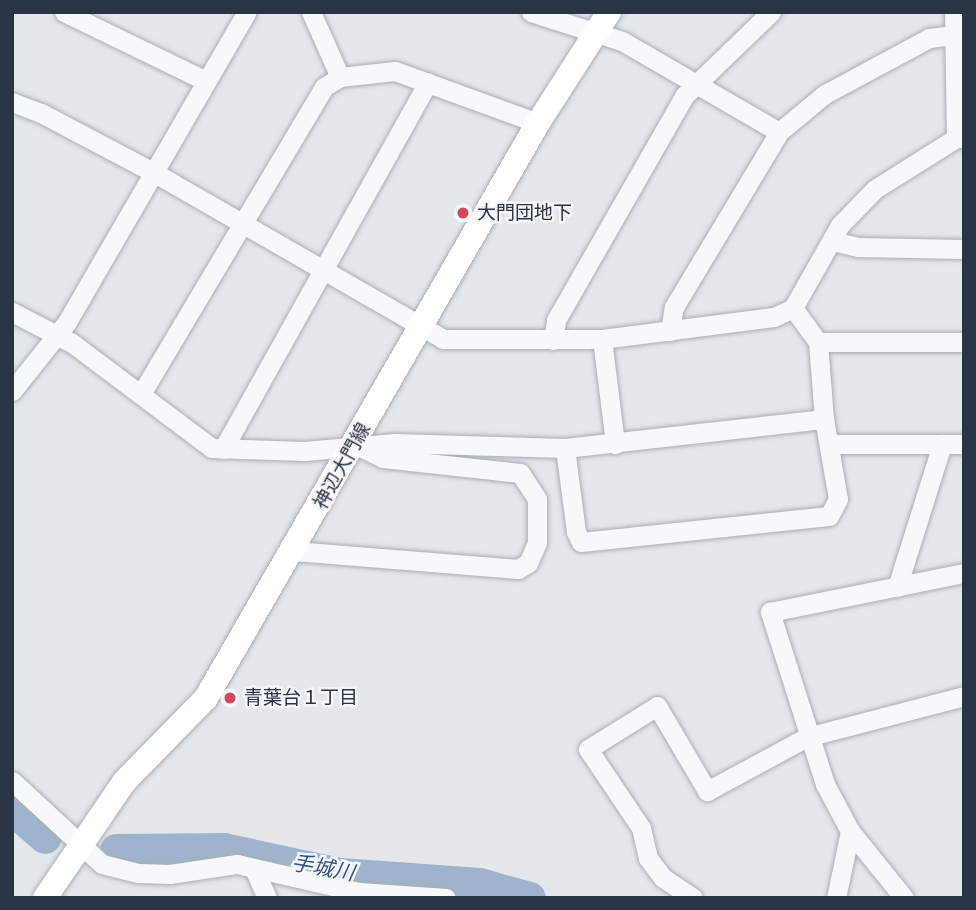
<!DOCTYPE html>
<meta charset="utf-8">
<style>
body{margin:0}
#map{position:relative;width:976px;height:910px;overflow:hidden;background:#e4e7ec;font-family:"Fira Sans","Noto Sans JP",sans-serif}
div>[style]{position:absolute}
.river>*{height:33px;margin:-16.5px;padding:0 16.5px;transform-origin:16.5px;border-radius:16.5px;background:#9fb4cc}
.roads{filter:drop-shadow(0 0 2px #a9aeb7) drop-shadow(0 0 2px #a9aeb7)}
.minor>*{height:19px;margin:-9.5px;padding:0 9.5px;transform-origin:9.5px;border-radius:9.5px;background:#f7f8fa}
.major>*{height:24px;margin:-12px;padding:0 12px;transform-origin:12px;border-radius:12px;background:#fff}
.dots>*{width:19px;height:19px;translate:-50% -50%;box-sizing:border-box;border:4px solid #f4f6f9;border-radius:50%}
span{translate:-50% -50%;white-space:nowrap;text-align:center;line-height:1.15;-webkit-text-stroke:5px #f4f6f9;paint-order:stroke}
.poi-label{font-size:19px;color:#2b3445}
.left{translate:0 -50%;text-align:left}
.street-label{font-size:19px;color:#2b3445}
.water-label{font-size:21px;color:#34527a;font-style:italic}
.frame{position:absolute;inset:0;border:14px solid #2b3445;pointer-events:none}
</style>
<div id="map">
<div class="river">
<i style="left:12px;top:809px;width:43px;rotate:40.3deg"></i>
<i style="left:116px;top:850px;width:107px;rotate:-0.5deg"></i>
<i style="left:223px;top:849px;width:120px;rotate:12.1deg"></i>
<i style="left:340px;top:874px;width:139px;rotate:4.1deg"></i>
<i style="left:479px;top:884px;width:52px;rotate:15.6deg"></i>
</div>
<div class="roads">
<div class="minor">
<i style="left:64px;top:12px;width:156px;rotate:25.9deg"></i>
<i style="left:311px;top:12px;width:71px;rotate:66deg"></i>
<i style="left:531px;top:12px;width:96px;rotate:17.7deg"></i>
<i style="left:622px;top:41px;width:181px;rotate:30.1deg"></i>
<i style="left:954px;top:12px;width:126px;rotate:89.1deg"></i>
<i style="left:12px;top:102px;width:31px;rotate:21deg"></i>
<i style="left:41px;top:113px;width:127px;rotate:27.8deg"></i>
<i style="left:153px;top:172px;width:335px;rotate:29.9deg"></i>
<i style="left:443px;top:339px;width:159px"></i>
<i style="left:602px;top:339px;width:173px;rotate:-7.3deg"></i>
<i style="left:774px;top:317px;width:21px;rotate:-25deg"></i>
<i style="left:793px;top:308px;width:95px;rotate:-60.5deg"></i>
<i style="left:840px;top:225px;width:50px;rotate:-45.8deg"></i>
<i style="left:875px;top:189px;width:96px;rotate:-32.2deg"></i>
<i style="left:956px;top:138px;width:8px"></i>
<i style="left:832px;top:241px;width:26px;rotate:13deg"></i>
<i style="left:857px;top:247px;width:107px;rotate:1.1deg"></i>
<i style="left:12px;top:312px;width:68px;rotate:27.3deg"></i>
<i style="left:72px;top:343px;width:175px;rotate:36.9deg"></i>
<i style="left:212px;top:448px;width:93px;rotate:1.8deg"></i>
<i style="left:305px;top:451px;width:90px;rotate:-5.1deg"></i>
<i style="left:395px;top:443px;width:170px;rotate:1.7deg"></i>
<i style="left:565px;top:448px;width:261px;rotate:-6.4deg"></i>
<i style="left:670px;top:331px;width:24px;rotate:-81deg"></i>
<i style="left:674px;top:307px;width:204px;rotate:-59deg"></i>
<i style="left:779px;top:132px;width:60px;rotate:-39.6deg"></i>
<i style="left:825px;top:94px;width:118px;rotate:-28.3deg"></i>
<i style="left:929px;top:38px;width:35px;rotate:-7deg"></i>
<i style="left:602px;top:339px;width:106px;rotate:82.9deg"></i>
<i style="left:553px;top:340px;width:20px;rotate:-81deg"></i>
<i style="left:556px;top:320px;width:259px;rotate:-60.2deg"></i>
<i style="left:685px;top:95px;width:120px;rotate:-44deg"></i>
<i style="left:818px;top:342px;width:146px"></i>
<i style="left:12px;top:391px;width:88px;rotate:-51.4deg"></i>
<i style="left:67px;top:322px;width:358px;rotate:-59.9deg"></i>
<i style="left:141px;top:394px;width:357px;rotate:-59.2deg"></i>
<i style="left:324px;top:87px;width:19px;rotate:-32deg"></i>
<i style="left:340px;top:77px;width:55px;rotate:-6.2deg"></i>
<i style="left:395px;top:71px;width:152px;rotate:20deg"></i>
<i style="left:829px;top:444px;width:135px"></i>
<i style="left:565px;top:448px;width:85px;rotate:82.5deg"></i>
<i style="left:576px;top:532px;width:11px;rotate:63deg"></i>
<i style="left:581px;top:542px;width:249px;rotate:-6deg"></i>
<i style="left:829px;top:516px;width:19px;rotate:-62deg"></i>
<i style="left:838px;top:499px;width:81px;rotate:-99.9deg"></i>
<i style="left:824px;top:419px;width:77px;rotate:-94.5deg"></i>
<i style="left:818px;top:342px;width:42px;rotate:-126.3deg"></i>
<i style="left:223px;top:449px;width:420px;rotate:-60.8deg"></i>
<i style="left:294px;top:551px;width:225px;rotate:4.6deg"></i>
<i style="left:518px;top:569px;width:12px;rotate:-31deg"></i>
<i style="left:528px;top:563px;width:22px;rotate:-66deg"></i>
<i style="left:537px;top:543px;width:44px;rotate:-90deg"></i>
<i style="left:537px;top:499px;width:31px;rotate:-123deg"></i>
<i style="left:520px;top:473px;width:138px;rotate:-173.8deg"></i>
<i style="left:383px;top:458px;width:28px;rotate:-154deg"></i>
<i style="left:897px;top:587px;width:150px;rotate:-72.5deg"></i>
<i style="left:12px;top:781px;width:122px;rotate:42.7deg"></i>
<i style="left:102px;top:864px;width:37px;rotate:14deg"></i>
<i style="left:138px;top:873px;width:32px;rotate:2deg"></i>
<i style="left:170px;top:874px;width:68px;rotate:-8.5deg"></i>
<i style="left:237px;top:864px;width:125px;rotate:12.9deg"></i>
<i style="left:359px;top:892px;width:87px;rotate:3.9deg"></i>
<i style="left:254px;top:869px;width:32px;rotate:66deg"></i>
<i style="left:693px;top:898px;width:36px;rotate:-146deg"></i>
<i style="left:663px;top:878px;width:25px;rotate:-127deg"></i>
<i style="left:648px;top:858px;width:31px;rotate:-103deg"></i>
<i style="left:641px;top:828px;width:95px;rotate:-123.9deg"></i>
<i style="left:588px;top:749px;width:81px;rotate:-31.9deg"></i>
<i style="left:657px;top:706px;width:99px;rotate:59.5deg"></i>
<i style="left:707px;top:791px;width:114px;rotate:-28.4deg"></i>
<i style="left:807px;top:737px;width:162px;rotate:-14.6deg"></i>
<i style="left:836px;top:898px;width:68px;rotate:-78.2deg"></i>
<i style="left:904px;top:898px;width:86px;rotate:-128.9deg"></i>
<i style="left:850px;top:831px;width:53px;rotate:-118deg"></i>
<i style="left:825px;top:784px;width:181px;rotate:-107.7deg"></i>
<i style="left:770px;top:612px;width:198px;rotate:-11.4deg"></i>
</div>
<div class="major">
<i style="left:45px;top:898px;width:140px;rotate:-55.7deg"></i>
<i style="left:124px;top:782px;width:117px;rotate:-45.7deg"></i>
<i style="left:206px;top:698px;width:664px;rotate:-60deg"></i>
<i style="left:538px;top:123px;width:132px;rotate:-57.4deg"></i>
</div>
</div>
<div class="dots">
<i style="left:463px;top:213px;background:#d1495b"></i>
<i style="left:230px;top:698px;background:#d1495b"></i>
</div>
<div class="poi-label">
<span class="left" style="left:477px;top:213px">大門団地下</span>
<span class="left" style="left:244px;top:698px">青葉台１丁目</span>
</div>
<div class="street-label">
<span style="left:342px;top:466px;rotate:-61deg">神辺大門線</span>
</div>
<div class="water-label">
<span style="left:323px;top:868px;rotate:10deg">手城川</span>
</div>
<div class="frame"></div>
</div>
